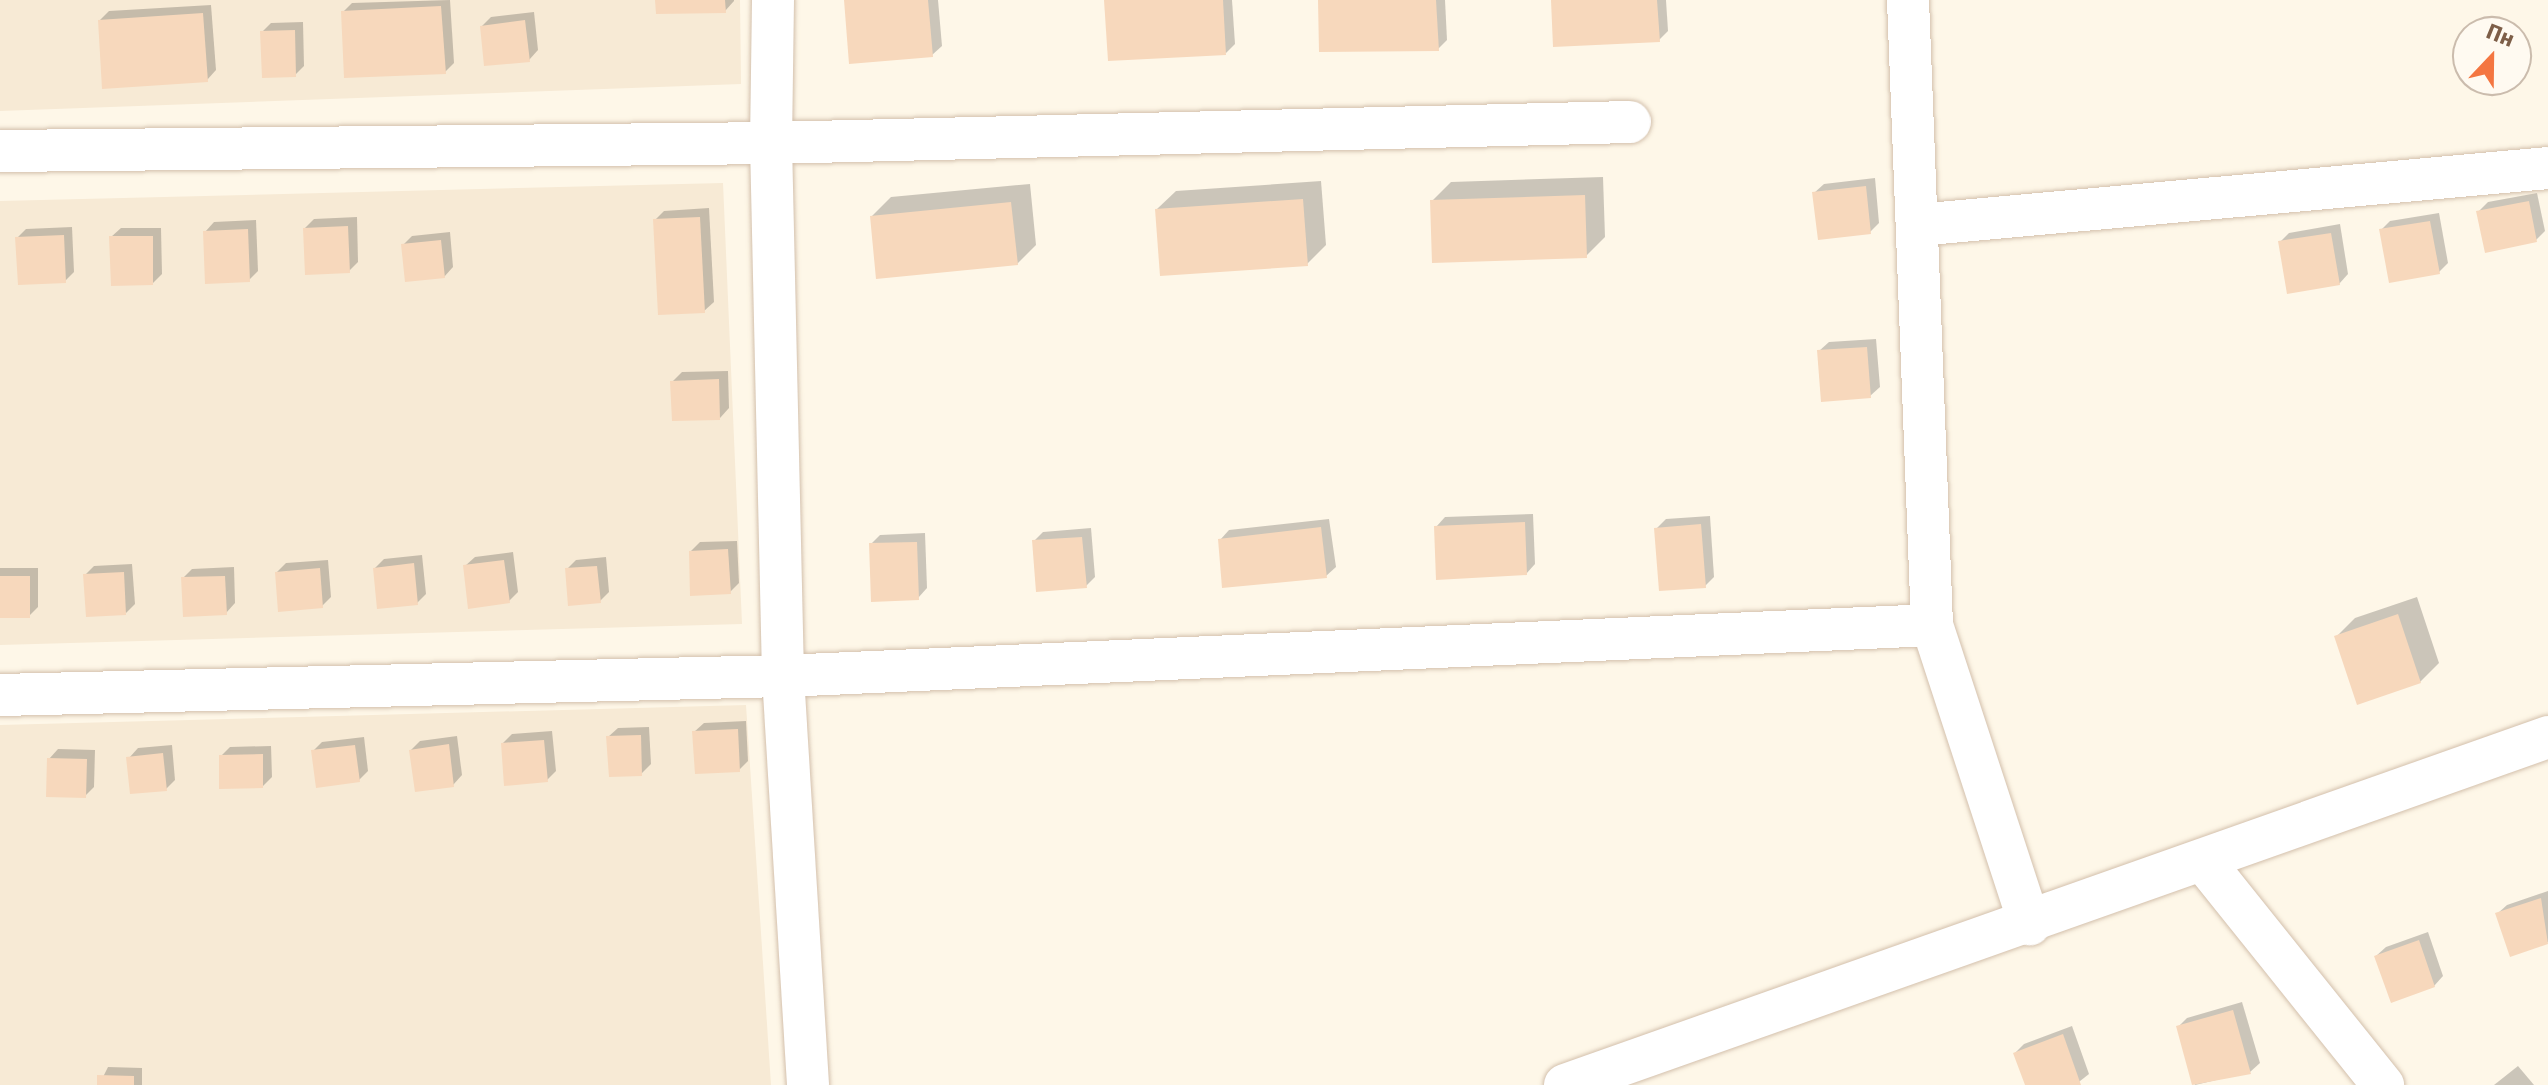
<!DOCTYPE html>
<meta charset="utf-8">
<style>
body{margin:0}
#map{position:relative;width:2548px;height:1085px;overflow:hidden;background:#fef7e8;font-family:"Fira Sans",sans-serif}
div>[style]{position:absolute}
.residential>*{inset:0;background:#f7ead5}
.shadow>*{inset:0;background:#0003}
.building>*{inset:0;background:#f7d8bc}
.roads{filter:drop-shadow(0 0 2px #d3c0ac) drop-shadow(0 0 2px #d3c0ac)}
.minor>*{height:42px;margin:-21px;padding:0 21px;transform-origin:21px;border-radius:21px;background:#fff}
span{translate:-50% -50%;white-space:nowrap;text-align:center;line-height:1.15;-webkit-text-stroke:7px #fffaf1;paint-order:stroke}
.north{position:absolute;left:2452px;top:16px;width:80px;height:80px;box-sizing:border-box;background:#fffaf1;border:2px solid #cbbcad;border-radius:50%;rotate:22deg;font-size:22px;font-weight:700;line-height:32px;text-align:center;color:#7d5e48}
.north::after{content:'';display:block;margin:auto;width:28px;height:36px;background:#f47641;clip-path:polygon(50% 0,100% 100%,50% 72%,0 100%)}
</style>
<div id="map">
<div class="residential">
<i style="clip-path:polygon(0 0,740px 0,741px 84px,0 111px)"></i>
<i style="clip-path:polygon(723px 183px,742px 624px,0 645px,0 201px)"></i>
<i style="clip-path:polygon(746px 705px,771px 1085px,0 1085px,0 725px)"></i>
</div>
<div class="shadow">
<i style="clip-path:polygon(450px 0,454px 63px,445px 72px,343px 12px,352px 3px)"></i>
<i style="clip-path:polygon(657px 0,734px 0,734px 1px,725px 11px)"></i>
<i style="clip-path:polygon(846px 0,938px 0,942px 46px,932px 55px)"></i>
<i style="clip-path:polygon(1106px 0,1232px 0,1235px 44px,1226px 53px)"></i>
<i style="clip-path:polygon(1320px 0,1445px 0,1447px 40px,1438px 49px)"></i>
<i style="clip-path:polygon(1553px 0,1666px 0,1668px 31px,1659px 40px)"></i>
<i style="clip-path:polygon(211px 5px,216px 70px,207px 80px,100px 20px,109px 11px)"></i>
<i style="clip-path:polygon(534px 12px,538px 50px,529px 60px,482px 26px,491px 17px)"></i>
<i style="clip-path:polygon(303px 22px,304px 66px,295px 75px,262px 32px,271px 23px)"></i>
<i style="clip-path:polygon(1603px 177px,1605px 237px,1586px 256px,1432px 201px,1451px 182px)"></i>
<i style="clip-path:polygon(1875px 178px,1879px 223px,1870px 232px,1814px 193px,1824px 184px)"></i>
<i style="clip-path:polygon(1321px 181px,1326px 245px,1307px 264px,1157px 209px,1176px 191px)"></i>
<i style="clip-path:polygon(1030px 184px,1036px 245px,1017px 264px,872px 216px,891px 197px)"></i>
<i style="clip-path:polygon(2537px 193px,2545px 231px,2536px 240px,2478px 212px,2488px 202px)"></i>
<i style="clip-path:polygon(709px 208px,714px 302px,704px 311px,655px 220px,664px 211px)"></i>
<i style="clip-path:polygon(2439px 213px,2448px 263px,2439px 272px,2381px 230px,2390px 221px)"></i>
<i style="clip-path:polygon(357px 217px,358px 262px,349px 271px,305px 228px,314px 219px)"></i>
<i style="clip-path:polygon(256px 220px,258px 271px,249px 280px,205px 232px,214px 222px)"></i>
<i style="clip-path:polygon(2340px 224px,2348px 274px,2339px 284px,2280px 242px,2289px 233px)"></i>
<i style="clip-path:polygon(72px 227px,74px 272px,65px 281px,17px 238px,26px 229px)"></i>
<i style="clip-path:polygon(121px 228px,161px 228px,162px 274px,153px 283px,111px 237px)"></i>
<i style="clip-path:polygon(450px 232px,453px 267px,444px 277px,403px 245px,412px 236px)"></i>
<i style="clip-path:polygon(1876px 339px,1880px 387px,1870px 396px,1819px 351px,1829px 342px)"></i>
<i style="clip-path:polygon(728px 371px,729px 408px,720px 418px,672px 382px,682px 372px)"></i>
<i style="clip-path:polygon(1533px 514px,1535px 564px,1526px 574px,1436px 527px,1445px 517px)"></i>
<i style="clip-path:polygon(1710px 516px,1714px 577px,1705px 586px,1656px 529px,1666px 519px)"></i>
<i style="clip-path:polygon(1329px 519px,1336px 567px,1326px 576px,1220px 540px,1229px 530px)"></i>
<i style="clip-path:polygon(1091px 528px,1095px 577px,1086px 586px,1034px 541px,1043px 532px)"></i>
<i style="clip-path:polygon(925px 533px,927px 588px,918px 598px,871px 544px,880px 535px)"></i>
<i style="clip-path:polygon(737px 541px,739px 583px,730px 592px,691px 551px,700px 542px)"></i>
<i style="clip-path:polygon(513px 552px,518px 592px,509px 601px,465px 566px,475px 557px)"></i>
<i style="clip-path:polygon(422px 555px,426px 594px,417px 603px,375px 568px,384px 559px)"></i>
<i style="clip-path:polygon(606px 557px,609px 592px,600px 601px,567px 569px,576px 560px)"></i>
<i style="clip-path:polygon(328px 560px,331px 597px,322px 606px,277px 572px,286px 563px)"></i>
<i style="clip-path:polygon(132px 564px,135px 604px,126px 613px,85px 575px,94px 566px)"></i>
<i style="clip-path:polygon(234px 567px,235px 603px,226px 613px,183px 578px,192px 569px)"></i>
<i style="clip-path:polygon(0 568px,38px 568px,38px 607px,29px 616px,0 616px)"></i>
<i style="clip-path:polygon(2417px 597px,2439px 663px,2420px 682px,2336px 637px,2355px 618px)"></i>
<i style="clip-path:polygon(746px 721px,748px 761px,739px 770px,694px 732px,704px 723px)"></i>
<i style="clip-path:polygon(649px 727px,651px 764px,641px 774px,608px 737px,618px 728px)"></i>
<i style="clip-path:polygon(552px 731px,556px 771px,547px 780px,503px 743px,512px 734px)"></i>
<i style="clip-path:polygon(457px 736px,462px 775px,453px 785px,411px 750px,420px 741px)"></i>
<i style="clip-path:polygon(364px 737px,368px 771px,359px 780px,313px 751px,322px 742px)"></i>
<i style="clip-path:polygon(172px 745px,175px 780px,166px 789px,129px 758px,138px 748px)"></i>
<i style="clip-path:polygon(271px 746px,272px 777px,263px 786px,221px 756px,230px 747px)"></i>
<i style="clip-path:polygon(58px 749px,95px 750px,94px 787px,85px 796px,49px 759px)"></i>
<i style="clip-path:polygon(2548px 891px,2548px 942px,2511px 954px,2497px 914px,2507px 905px)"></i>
<i style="clip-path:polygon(2428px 932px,2443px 976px,2434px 986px,2376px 956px,2386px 947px)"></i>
<i style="clip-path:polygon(2242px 1002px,2260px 1063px,2250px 1072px,2195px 1085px,2178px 1027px,2187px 1018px)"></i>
<i style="clip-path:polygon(2072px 1026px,2089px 1074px,2075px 1085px,2027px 1085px,2015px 1053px,2024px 1044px)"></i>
<i style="clip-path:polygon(2518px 1066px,2534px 1085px,2494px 1085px)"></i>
<i style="clip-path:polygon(108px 1067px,142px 1068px,142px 1085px,99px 1085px)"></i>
</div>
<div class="building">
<i style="clip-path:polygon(655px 0,725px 0,726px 13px,656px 14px)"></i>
<i style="clip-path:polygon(844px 0,928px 0,933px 57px,849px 64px)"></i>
<i style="clip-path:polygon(1104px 0,1223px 0,1226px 55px,1108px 61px)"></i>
<i style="clip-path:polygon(1318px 0,1436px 0,1439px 51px,1319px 52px)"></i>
<i style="clip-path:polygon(1551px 0,1657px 0,1660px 42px,1553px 47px)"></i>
<i style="clip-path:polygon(441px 6px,446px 74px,344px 78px,341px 11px)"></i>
<i style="clip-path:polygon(203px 13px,208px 82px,102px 89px,98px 20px)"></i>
<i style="clip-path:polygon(525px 20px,530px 62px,484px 66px,480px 26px)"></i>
<i style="clip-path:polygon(295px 30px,296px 77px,262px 78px,260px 31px)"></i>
<i style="clip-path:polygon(1866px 186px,1871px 234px,1818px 240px,1812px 192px)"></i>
<i style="clip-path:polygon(1585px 195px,1587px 258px,1432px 263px,1430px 200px)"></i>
<i style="clip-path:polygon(1303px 199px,1308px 266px,1160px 276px,1155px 209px)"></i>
<i style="clip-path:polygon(2529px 201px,2537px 242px,2485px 253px,2476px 211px)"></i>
<i style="clip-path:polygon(1011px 202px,1018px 265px,876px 279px,870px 216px)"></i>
<i style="clip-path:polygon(700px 217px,705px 313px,658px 315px,653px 219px)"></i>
<i style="clip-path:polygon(2430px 221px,2440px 274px,2389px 283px,2379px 229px)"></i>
<i style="clip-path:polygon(348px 226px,350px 273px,305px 275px,303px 228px)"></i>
<i style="clip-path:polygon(248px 229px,250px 282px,205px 284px,203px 231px)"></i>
<i style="clip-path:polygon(2331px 233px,2340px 285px,2287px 294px,2278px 241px)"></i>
<i style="clip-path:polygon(64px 235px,66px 283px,18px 285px,15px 237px)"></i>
<i style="clip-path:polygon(109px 236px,153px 236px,153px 285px,111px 286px)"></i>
<i style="clip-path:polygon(441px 240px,445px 278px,405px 282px,401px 244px)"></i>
<i style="clip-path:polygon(1867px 347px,1871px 398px,1821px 402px,1817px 350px)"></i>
<i style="clip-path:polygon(719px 379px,720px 420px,672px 421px,670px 381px)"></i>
<i style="clip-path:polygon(1525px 522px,1527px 575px,1436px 580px,1434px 526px)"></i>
<i style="clip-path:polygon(1701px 524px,1706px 588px,1659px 591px,1654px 528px)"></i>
<i style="clip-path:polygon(1321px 527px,1327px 578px,1222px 588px,1218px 539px)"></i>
<i style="clip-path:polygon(1082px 537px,1087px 588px,1036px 592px,1032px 540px)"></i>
<i style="clip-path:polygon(917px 542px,919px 600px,871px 602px,869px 543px)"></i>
<i style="clip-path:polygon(728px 549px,731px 594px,690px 596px,689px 551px)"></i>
<i style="clip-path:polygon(504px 560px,510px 603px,468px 609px,463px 565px)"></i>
<i style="clip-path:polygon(414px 563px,418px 605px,377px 609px,373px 568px)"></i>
<i style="clip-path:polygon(597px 566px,601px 603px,568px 606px,565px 568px)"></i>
<i style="clip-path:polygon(320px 568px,323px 608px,278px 612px,275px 572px)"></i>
<i style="clip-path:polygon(124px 572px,126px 615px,86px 617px,83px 574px)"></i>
<i style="clip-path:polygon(0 576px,30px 576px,30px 618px,0 618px)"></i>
<i style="clip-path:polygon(225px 576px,227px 615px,183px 617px,181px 577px)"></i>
<i style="clip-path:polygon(2398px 614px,2421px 683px,2357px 705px,2334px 636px)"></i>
<i style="clip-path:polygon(738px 729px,740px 772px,695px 774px,692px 731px)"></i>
<i style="clip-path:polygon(641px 735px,642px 776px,609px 777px,606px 736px)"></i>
<i style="clip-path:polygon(544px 740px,548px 782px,504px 786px,501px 743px)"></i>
<i style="clip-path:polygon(449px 744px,454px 787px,415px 792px,409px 750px)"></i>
<i style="clip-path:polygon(355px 745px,360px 782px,316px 788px,311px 750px)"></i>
<i style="clip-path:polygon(163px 753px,167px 791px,130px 794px,126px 757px)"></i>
<i style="clip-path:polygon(263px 754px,263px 788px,219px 789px,219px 755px)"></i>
<i style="clip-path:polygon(47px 758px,87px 759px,86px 798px,46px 797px)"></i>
<i style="clip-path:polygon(2541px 898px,2548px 944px,2510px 957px,2495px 913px)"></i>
<i style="clip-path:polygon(2419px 940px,2435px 987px,2391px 1003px,2374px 956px)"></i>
<i style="clip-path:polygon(2233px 1010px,2251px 1074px,2192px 1085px,2176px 1026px)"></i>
<i style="clip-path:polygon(2063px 1034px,2081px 1085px,2025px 1085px,2013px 1053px)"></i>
<i style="clip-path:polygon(97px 1075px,134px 1076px,134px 1085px,97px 1085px)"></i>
</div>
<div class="roads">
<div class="minor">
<i style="left:773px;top:0;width:143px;rotate:90.8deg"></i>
<i style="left:771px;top:143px;width:533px;rotate:88.71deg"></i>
<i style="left:783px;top:676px;width:410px;rotate:86.5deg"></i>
<i style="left:1908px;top:0;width:625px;rotate:87.8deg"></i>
<i style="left:1932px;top:625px;width:315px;rotate:71.9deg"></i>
<i style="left:0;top:151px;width:771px;rotate:-0.59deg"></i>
<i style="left:771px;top:143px;width:859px;rotate:-1.4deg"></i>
<i style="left:1917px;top:225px;width:634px;rotate:-5.16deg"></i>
<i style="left:0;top:695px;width:783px;rotate:-1.39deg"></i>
<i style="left:783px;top:676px;width:1150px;rotate:-2.54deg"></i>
<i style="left:2205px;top:863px;width:285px;rotate:51.3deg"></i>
<i style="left:1565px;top:1085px;width:1043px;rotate:-19.49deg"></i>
</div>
</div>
<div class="north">Пн</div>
</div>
